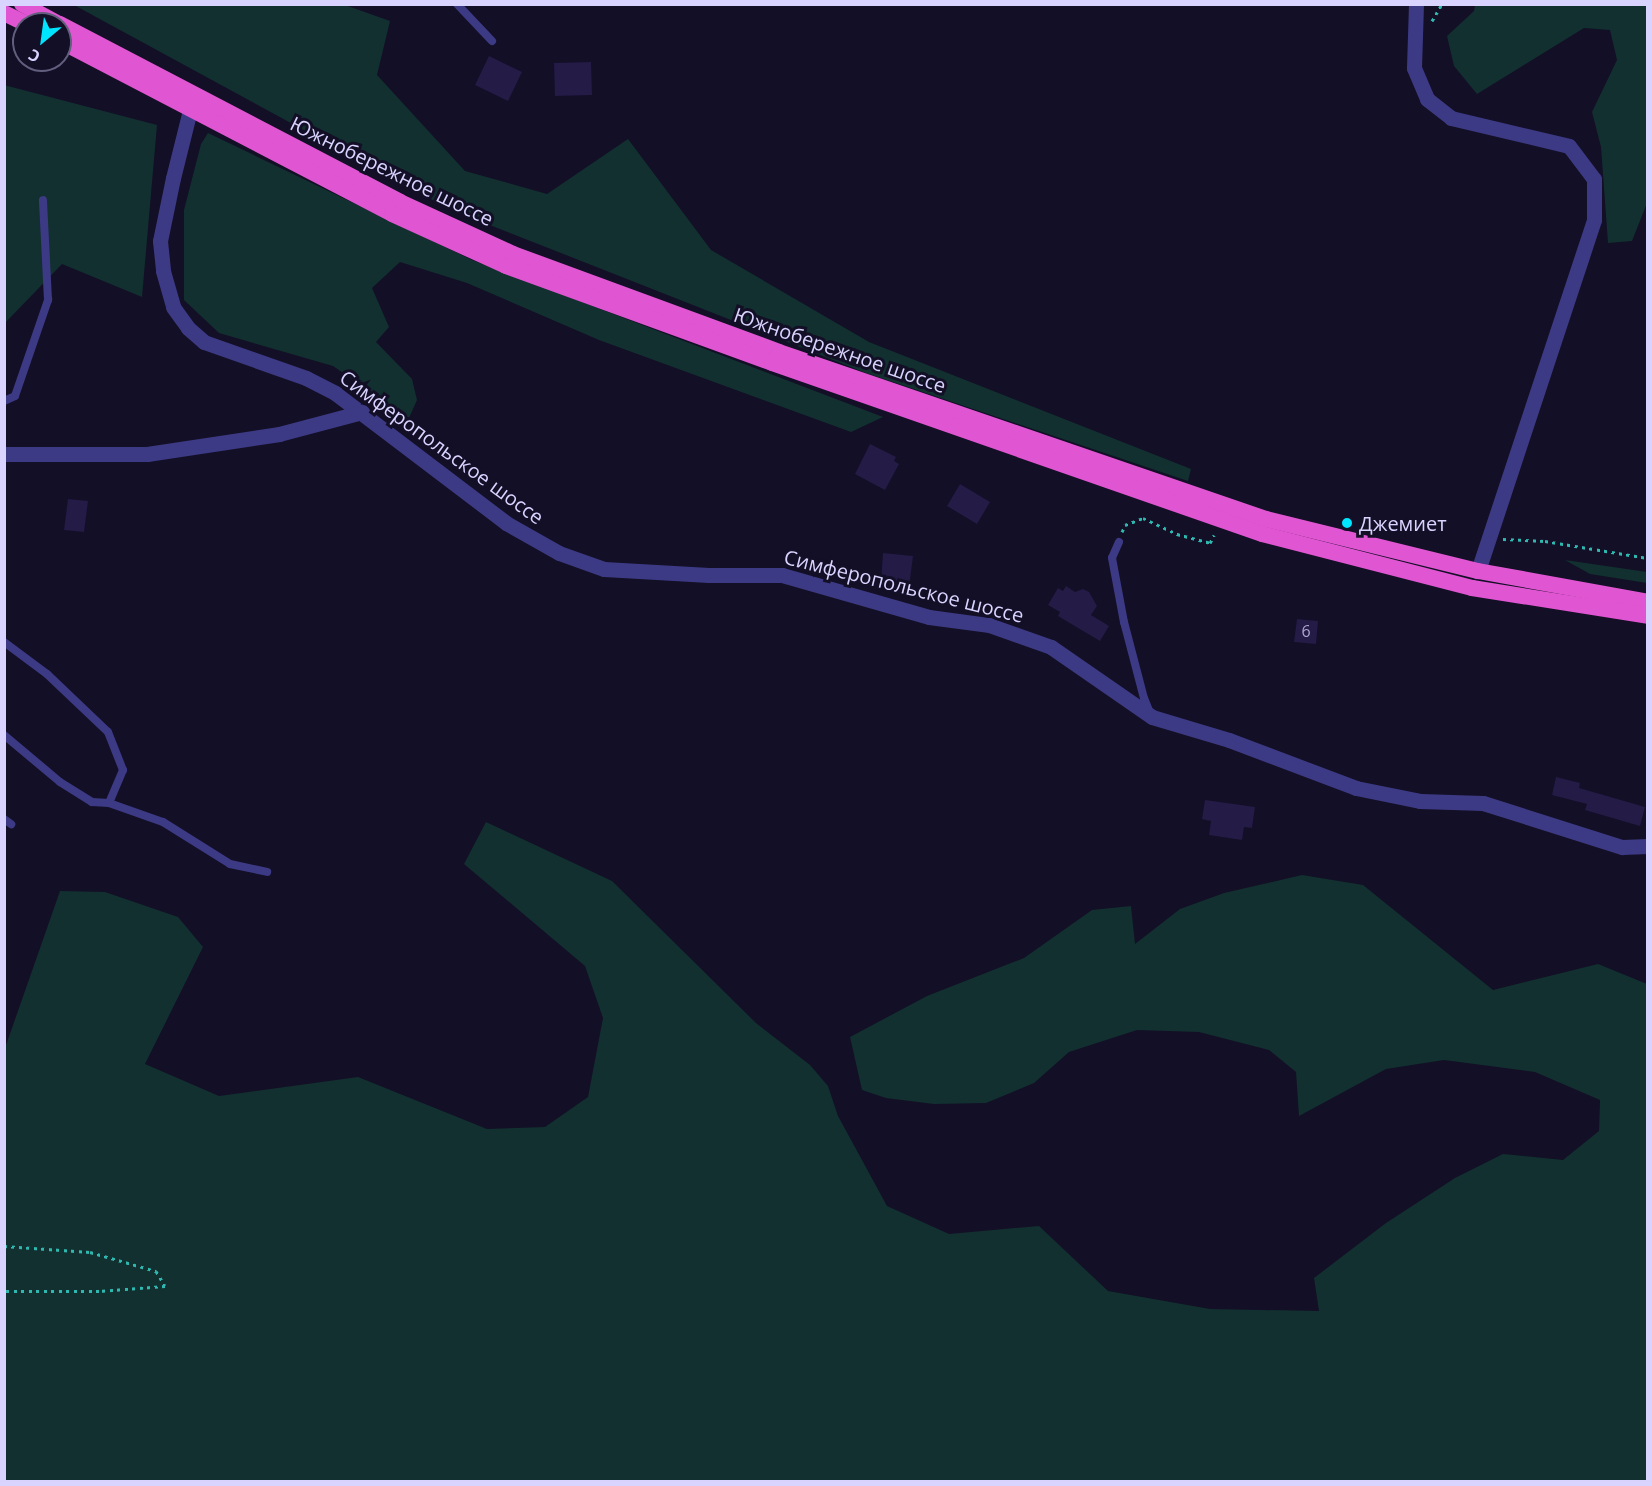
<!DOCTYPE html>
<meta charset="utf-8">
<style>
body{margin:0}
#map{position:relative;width:1652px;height:1486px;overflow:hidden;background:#130f26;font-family:"Open Sans",sans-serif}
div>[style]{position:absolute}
.green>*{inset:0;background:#12302f}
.building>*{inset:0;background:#241b47}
.path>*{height:3px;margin-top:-1.5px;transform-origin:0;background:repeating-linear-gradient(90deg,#2fb8b0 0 3px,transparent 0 7.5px)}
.service>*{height:8px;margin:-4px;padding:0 4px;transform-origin:4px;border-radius:4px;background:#3d3a85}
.minor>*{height:15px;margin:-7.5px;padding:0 7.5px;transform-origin:7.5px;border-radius:7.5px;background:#3d3a85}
.trunk>*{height:16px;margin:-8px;padding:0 8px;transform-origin:8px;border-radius:8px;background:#e055d1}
.dots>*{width:16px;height:16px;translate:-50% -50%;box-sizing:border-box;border:3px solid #130f26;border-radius:50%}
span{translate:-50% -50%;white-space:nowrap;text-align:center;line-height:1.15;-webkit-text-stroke:6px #130f26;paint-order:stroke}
.number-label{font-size:16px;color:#aca6d1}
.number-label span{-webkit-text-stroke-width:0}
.street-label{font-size:20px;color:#d9d4ff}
.poi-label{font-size:20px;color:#d9d4ff}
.left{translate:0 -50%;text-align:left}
.frame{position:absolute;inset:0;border:6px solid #d9d4ff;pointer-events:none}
.north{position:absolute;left:12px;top:12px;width:60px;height:60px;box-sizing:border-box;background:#130f26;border:2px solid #625e7d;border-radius:50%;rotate:209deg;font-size:16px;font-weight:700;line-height:24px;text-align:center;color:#d9d4ff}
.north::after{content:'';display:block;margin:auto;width:21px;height:27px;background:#00e5ff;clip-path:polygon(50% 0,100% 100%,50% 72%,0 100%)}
</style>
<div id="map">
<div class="green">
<i style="clip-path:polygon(345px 5px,390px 21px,377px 75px,465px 171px,547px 194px,628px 139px,711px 250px,869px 342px,1191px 469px,1188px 481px,866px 373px,449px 209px,74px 5px)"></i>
<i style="clip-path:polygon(1475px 5px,1647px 5px,1647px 203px,1632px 241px,1608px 243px,1601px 147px,1592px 112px,1617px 60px,1610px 30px,1584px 28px,1477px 94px,1454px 66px,1447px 36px,1474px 11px)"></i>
<i style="clip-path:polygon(4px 85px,157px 125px,142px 297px,62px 264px,5px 323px)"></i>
<i style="clip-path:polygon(208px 133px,472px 260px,883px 417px,851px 432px,599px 340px,467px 283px,400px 262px,372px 288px,389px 327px,376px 342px,412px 379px,417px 400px,409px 418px,333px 366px,219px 333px,184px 300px,184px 210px,201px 144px)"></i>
<i style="clip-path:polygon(1565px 560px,1647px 572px,1647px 583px,1590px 574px)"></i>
<i style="clip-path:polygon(486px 822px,612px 881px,756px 1023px,810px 1065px,828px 1086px,838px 1116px,887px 1206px,949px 1234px,1039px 1226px,1108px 1291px,1210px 1309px,1319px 1311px,1314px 1278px,1386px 1223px,1455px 1178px,1503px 1154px,1563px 1160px,1599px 1131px,1600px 1100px,1535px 1072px,1444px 1060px,1386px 1069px,1299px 1116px,1296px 1072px,1269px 1050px,1199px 1032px,1137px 1030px,1069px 1052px,1034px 1083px,986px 1103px,934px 1104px,886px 1098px,862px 1090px,850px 1037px,927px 996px,1024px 958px,1092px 910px,1131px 906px,1135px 944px,1180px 909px,1224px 893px,1302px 875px,1363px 885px,1493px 990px,1598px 964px,1647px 984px,1647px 1481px,5px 1481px,5px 1048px,60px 891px,105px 892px,178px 917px,203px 947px,145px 1064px,219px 1096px,358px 1077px,487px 1129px,545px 1127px,588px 1097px,603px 1018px,585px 966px,464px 864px)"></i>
</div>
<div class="building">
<i style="clip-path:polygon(489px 56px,522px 72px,508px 101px,475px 85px)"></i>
<i style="clip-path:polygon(591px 62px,592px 95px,555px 96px,554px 63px)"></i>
<i style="clip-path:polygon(870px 444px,896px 457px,894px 461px,899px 464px,885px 490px,855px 474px)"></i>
<i style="clip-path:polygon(960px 484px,990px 502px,977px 524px,947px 506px)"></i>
<i style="clip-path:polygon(68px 499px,88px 501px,84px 532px,64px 530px)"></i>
<i style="clip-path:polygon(883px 553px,913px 556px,909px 587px,881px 583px)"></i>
<i style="clip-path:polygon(1066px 586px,1075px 592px,1083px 589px,1089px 592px,1097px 606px,1091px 615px,1109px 626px,1100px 641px,1058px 616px,1060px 612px,1048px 605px,1058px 588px,1063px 591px)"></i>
<i style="clip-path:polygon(1297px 619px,1318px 621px,1316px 644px,1294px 642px)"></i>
<i style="clip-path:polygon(1556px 777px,1580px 783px,1579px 788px,1645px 807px,1640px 826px,1585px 810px,1587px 804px,1552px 795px)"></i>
<i style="clip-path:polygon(1205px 800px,1255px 807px,1252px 828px,1244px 827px,1242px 840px,1209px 835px,1211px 821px,1202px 819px)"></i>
</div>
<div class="path">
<i style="left:1432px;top:21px;width:20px;rotate:-60deg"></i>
<i style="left:1122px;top:532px;width:8px;rotate:-67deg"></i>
<i style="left:1125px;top:525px;width:19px;rotate:-21deg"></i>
<i style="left:1143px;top:518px;width:38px;rotate:25deg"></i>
<i style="left:1177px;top:534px;width:34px;rotate:15deg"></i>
<i style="left:1210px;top:543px;width:9px;rotate:-63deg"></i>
<i style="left:1503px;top:539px;width:42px;rotate:2.7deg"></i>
<i style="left:1545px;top:541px;width:104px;rotate:9.4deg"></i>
<i style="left:4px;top:1246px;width:86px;rotate:4deg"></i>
<i style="left:90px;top:1252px;width:69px;rotate:16.1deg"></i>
<i style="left:156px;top:1271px;width:17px;rotate:59deg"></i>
<i style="left:165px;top:1286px;width:66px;rotate:175.7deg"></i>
<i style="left:99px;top:1291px;width:95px;rotate:180deg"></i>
</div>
<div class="service">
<i style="left:457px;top:4px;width:51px;rotate:46.6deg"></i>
<i style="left:4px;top:401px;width:12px;rotate:-24deg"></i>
<i style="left:15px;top:396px;width:102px;rotate:-71deg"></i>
<i style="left:48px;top:300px;width:100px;rotate:-92.9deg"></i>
<i style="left:1119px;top:542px;width:17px;rotate:114deg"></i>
<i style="left:1112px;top:558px;width:65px;rotate:79.4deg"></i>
<i style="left:1124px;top:622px;width:79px;rotate:75.3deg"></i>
<i style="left:1144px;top:698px;width:16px;rotate:68deg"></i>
<i style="left:4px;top:642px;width:54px;rotate:36.7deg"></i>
<i style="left:47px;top:674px;width:84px;rotate:43.6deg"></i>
<i style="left:108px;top:732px;width:41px;rotate:68.5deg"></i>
<i style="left:123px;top:770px;width:36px;rotate:113deg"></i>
<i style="left:109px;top:803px;width:17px;rotate:-177deg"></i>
<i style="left:92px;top:802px;width:38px;rotate:-148deg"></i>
<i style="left:60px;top:782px;width:73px;rotate:-140deg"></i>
<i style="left:109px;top:803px;width:57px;rotate:19.4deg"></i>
<i style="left:163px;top:822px;width:79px;rotate:32.1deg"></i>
<i style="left:230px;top:864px;width:38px;rotate:12deg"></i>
<i style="left:4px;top:819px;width:9px;rotate:36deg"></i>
</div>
<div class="minor">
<i style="left:1416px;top:4px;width:64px;rotate:91.8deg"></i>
<i style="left:1414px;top:68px;width:34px;rotate:67deg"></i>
<i style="left:1427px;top:99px;width:31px;rotate:38deg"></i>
<i style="left:1451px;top:118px;width:121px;rotate:13.3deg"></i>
<i style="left:1569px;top:146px;width:41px;rotate:52.9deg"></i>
<i style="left:1594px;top:179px;width:41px;rotate:90deg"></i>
<i style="left:1594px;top:220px;width:370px;rotate:108.3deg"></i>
<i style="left:190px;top:110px;width:70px;rotate:104deg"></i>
<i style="left:173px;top:178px;width:64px;rotate:101.7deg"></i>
<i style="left:160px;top:241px;width:30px;rotate:84deg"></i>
<i style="left:163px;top:271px;width:37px;rotate:74deg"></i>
<i style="left:173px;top:307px;width:26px;rotate:54deg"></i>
<i style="left:188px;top:328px;width:21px;rotate:41deg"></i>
<i style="left:204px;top:342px;width:108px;rotate:19.4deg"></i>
<i style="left:306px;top:378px;width:33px;rotate:27deg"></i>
<i style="left:335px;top:393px;width:215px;rotate:37.2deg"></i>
<i style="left:506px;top:523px;width:61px;rotate:29.5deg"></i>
<i style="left:559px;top:553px;width:48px;rotate:19.6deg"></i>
<i style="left:604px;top:569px;width:105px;rotate:3.3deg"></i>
<i style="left:709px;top:575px;width:73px"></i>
<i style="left:782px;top:575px;width:153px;rotate:15.9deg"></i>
<i style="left:929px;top:617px;width:61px;rotate:7.6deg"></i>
<i style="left:989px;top:625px;width:66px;rotate:19.5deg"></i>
<i style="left:1051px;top:647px;width:123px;rotate:34.7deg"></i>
<i style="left:1152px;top:717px;width:80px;rotate:16.6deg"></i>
<i style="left:1229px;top:740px;width:136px;rotate:20.7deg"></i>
<i style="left:1356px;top:788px;width:65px;rotate:11.5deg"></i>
<i style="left:1420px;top:801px;width:63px;rotate:1.8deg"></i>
<i style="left:1483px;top:803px;width:146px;rotate:17.6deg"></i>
<i style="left:1622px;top:847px;width:26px;rotate:-2deg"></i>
<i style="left:4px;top:454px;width:143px"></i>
<i style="left:147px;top:454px;width:134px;rotate:-8.6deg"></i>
<i style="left:279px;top:434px;width:86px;rotate:-14.8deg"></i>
</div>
<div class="trunk">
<i style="left:22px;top:4px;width:42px;rotate:28.4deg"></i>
<i style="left:4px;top:13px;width:25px;rotate:26deg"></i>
<i style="left:60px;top:24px;width:384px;rotate:27.6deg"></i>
<i style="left:400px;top:202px;width:124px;rotate:24.7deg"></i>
<i style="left:513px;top:254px;width:283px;rotate:20.2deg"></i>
<i style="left:779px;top:352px;width:515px;rotate:18.93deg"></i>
<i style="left:1266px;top:519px;width:218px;rotate:13.8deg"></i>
<i style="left:1478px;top:571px;width:173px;rotate:10.3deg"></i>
<i style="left:60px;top:41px;width:374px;rotate:27.5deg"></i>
<i style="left:392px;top:214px;width:125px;rotate:24.5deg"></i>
<i style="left:506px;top:266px;width:283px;rotate:20deg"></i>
<i style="left:772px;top:363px;width:519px;rotate:19.24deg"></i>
<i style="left:1262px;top:534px;width:217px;rotate:14.4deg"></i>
<i style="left:1472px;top:588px;width:178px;rotate:9deg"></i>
</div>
<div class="dots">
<i style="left:1347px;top:523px;background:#00e5ff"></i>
</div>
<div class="number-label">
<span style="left:1306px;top:631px">6</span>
</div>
<div class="street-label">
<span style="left:392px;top:171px;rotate:26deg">Южнобережное шоссе</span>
<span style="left:840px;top:350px;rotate:19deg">Южнобережное шоссе</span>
<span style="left:442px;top:447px;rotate:36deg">Симферопольское шоссе</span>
<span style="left:904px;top:586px;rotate:14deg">Симферопольское шоссе</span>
</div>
<div class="poi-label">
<span class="left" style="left:1359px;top:523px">Джемиет</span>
</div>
<div class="frame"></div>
<div class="north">С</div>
</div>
